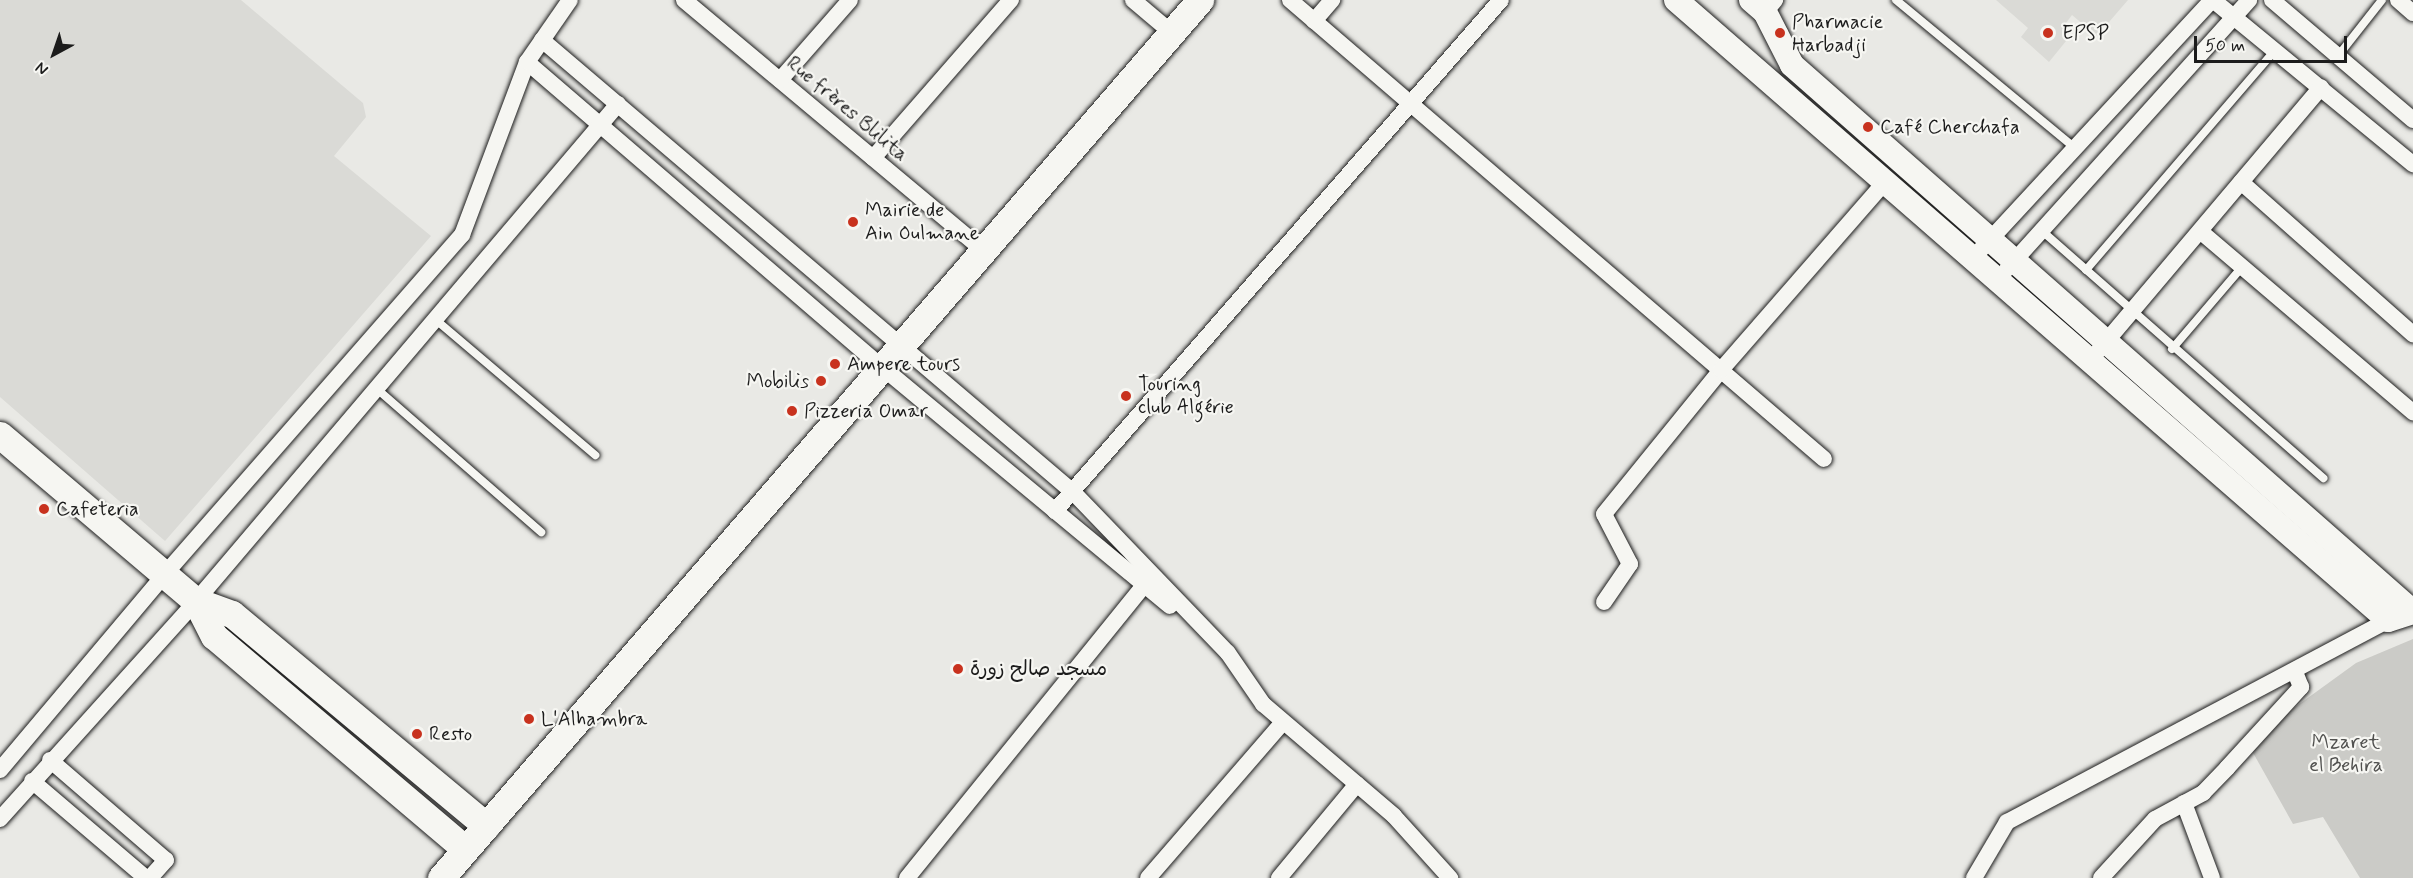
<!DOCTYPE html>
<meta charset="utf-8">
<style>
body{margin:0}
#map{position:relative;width:2413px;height:878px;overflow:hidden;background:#e9e9e5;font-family:Mynerve,"Playpen Sans Arabic",sans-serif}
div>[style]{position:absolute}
.built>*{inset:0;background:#dadad6}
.green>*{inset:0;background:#cbcbc7}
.roads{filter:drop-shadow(0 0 2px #1c1c1c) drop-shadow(0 0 2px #1c1c1c)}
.lane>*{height:8px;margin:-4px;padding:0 4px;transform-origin:4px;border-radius:4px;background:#f6f6f2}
.street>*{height:16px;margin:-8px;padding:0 8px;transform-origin:8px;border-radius:8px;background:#f6f6f2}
.secondary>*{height:24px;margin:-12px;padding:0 12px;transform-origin:12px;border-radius:12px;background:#f6f6f2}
.primary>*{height:27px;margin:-13.5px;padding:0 13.5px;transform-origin:13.5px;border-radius:13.5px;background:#f6f6f2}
.dots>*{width:16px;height:16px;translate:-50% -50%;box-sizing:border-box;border:3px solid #f6f6f2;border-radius:50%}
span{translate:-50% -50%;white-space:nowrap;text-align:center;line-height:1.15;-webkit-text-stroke:4.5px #f6f6f2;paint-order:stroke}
.poi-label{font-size:20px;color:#1c1c1c}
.left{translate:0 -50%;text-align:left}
.right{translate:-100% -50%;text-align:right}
.street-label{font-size:20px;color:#1c1c1c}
.park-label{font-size:20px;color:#51514f}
.north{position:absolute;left:24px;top:24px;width:60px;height:60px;-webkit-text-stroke:4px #f6f6f2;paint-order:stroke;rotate:220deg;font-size:16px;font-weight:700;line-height:24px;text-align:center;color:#1c1c1c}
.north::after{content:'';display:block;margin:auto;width:21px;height:27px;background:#1c1c1c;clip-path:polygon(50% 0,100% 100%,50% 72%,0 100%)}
.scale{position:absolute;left:2194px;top:36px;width:153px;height:27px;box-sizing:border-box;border:3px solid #1c1c1c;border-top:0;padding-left:8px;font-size:18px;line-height:21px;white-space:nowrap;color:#1c1c1c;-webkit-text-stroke:4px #f6f6f2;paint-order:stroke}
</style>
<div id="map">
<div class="built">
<i style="clip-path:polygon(0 0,241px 0,363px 103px,366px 117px,334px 156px,431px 236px,165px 541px,0 397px)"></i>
<i style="clip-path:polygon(1996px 0,2128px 0,2097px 36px,2072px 15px,2066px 23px,2075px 30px,2049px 62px,2021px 37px,2028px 28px)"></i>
</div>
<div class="green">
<i style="clip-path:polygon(2413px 639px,2413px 878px,2360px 878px,2323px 817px,2293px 824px,2247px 742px,2356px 663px)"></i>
</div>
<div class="roads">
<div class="lane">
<i style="left:1896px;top:0;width:232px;rotate:39.6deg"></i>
<i style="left:2338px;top:56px;width:71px;rotate:-51.8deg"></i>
<i style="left:2041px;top:230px;width:376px;rotate:41.3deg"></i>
<i style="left:2086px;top:270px;width:290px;rotate:-49.3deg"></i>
<i style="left:436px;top:320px;width:209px;rotate:40.3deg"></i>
<i style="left:2172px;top:349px;width:109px;rotate:-49.5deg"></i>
<i style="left:377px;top:389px;width:218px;rotate:41.1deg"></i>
</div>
<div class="street">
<i style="left:684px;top:0;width:390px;rotate:39.9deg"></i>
<i style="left:1133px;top:0;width:51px;rotate:40.2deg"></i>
<i style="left:1290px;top:0;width:704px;rotate:40.68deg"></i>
<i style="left:2213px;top:0;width:259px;rotate:39.4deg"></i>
<i style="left:2272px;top:0;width:185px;rotate:40.4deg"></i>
<i style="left:2398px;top:0;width:20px;rotate:41deg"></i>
<i style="left:1765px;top:12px;width:16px;rotate:-50deg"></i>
<i style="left:1314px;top:21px;width:28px;rotate:-49deg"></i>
<i style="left:542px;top:40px;width:697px;rotate:40.41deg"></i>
<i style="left:1073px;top:492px;width:223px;rotate:46.1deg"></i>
<i style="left:1228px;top:653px;width:62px;rotate:55.5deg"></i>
<i style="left:1263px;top:704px;width:172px;rotate:40.5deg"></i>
<i style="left:1394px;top:816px;width:84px;rotate:47.9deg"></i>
<i style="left:527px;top:62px;width:468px;rotate:40.7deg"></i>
<i style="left:882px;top:367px;width:374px;rotate:39.7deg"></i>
<i style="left:780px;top:80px;width:106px;rotate:-48.8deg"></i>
<i style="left:873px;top:158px;width:210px;rotate:-48.9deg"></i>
<i style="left:2241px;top:182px;width:230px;rotate:41.5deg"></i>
<i style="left:2200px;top:231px;width:280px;rotate:40.4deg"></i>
<i style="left:1974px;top:257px;width:350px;rotate:-47.2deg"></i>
<i style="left:2007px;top:269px;width:362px;rotate:-48deg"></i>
<i style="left:2099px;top:350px;width:344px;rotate:-49.8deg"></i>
<i style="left:1055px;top:511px;width:678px;rotate:-48.89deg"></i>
<i style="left:1604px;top:602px;width:46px;rotate:-55.6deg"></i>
<i style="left:1630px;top:564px;width:56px;rotate:-117.5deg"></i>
<i style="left:1604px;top:514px;width:186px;rotate:-50.9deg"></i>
<i style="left:1721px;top:370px;width:251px;rotate:-48.9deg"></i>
<i style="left:50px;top:760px;width:153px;rotate:40.8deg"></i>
<i style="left:166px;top:860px;width:24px;rotate:132deg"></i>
<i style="left:0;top:770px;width:256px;rotate:-49.9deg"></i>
<i style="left:165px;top:574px;width:451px;rotate:-48.8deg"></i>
<i style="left:462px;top:235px;width:185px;rotate:-69.4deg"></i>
<i style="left:527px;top:62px;width:75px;rotate:-55.3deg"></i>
<i style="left:32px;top:781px;width:150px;rotate:40.4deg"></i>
<i style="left:2184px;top:803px;width:80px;rotate:69.5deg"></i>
<i style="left:0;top:819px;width:293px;rotate:-48deg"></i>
<i style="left:196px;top:601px;width:652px;rotate:-49.67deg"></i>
<i style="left:907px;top:878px;width:386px;rotate:-51deg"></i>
<i style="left:1148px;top:878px;width:206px;rotate:-49.1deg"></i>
<i style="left:1279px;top:878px;width:122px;rotate:-50.3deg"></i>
<i style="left:1974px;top:878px;width:65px;rotate:-59.5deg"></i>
<i style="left:2007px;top:822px;width:431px;rotate:-27.9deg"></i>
<i style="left:2101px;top:878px;width:80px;rotate:-47.5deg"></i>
<i style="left:2155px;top:819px;width:55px;rotate:-28.4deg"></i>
<i style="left:2203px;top:793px;width:35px;rotate:-46deg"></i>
<i style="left:2227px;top:768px;width:110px;rotate:-47.6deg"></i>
<i style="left:2301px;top:687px;width:18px;rotate:-112deg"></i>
</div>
<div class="secondary">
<i style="left:1676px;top:0;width:944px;rotate:41.05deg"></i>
<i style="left:2388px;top:620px;width:26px;rotate:-18deg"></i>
<i style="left:1751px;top:0;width:18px;rotate:41deg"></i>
<i style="left:1765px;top:12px;width:59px;rotate:63deg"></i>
<i style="left:1792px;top:65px;width:828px;rotate:41.37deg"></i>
</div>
<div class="primary">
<i style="left:0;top:435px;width:257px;rotate:40.3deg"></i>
<i style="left:196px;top:601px;width:38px;rotate:20deg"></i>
<i style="left:232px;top:614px;width:331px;rotate:39.8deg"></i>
<i style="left:196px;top:601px;width:39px;rotate:63deg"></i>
<i style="left:214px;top:636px;width:329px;rotate:40.3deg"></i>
<i style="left:441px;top:878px;width:1161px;rotate:-49.16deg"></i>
</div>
</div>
<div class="dots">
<i style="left:1780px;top:33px;background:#c8321e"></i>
<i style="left:2048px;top:33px;background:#c8321e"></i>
<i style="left:1868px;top:127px;background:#c8321e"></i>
<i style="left:853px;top:222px;background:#c8321e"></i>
<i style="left:835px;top:364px;background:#c8321e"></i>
<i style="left:821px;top:381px;background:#c8321e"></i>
<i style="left:1126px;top:396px;background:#c8321e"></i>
<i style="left:792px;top:411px;background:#c8321e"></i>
<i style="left:44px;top:509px;background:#c8321e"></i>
<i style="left:958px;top:669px;background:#c8321e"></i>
<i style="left:529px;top:719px;background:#c8321e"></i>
<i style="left:417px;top:734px;background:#c8321e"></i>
</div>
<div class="poi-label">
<span class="left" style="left:1792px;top:34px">Pharmacie<br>Harbadji</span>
<span class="left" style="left:2062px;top:33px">EPSP</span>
<span class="left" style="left:1880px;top:127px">Café Cherchafa</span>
<span class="left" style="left:865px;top:222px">Mairie de<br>Ain Oulmane</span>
<span class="left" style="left:847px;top:364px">Ampere tours</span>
<span class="right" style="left:809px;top:381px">Mobilis</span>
<span class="left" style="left:1138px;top:396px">Touring<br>club Algérie</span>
<span class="left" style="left:804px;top:411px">Pizzeria Omar</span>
<span class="left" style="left:56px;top:509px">Cafeteria</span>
<span class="left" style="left:970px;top:669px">مسجد صالح زورة</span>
<span class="left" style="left:541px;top:719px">L'Alhambra</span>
<span class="left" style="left:429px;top:734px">Resto</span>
</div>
<div class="street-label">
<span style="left:847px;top:109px;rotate:40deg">Rue frères Blilita</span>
</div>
<div class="park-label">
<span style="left:2346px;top:754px">Mzaret<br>el Behira</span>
</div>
<div class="north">N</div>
<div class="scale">50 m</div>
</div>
